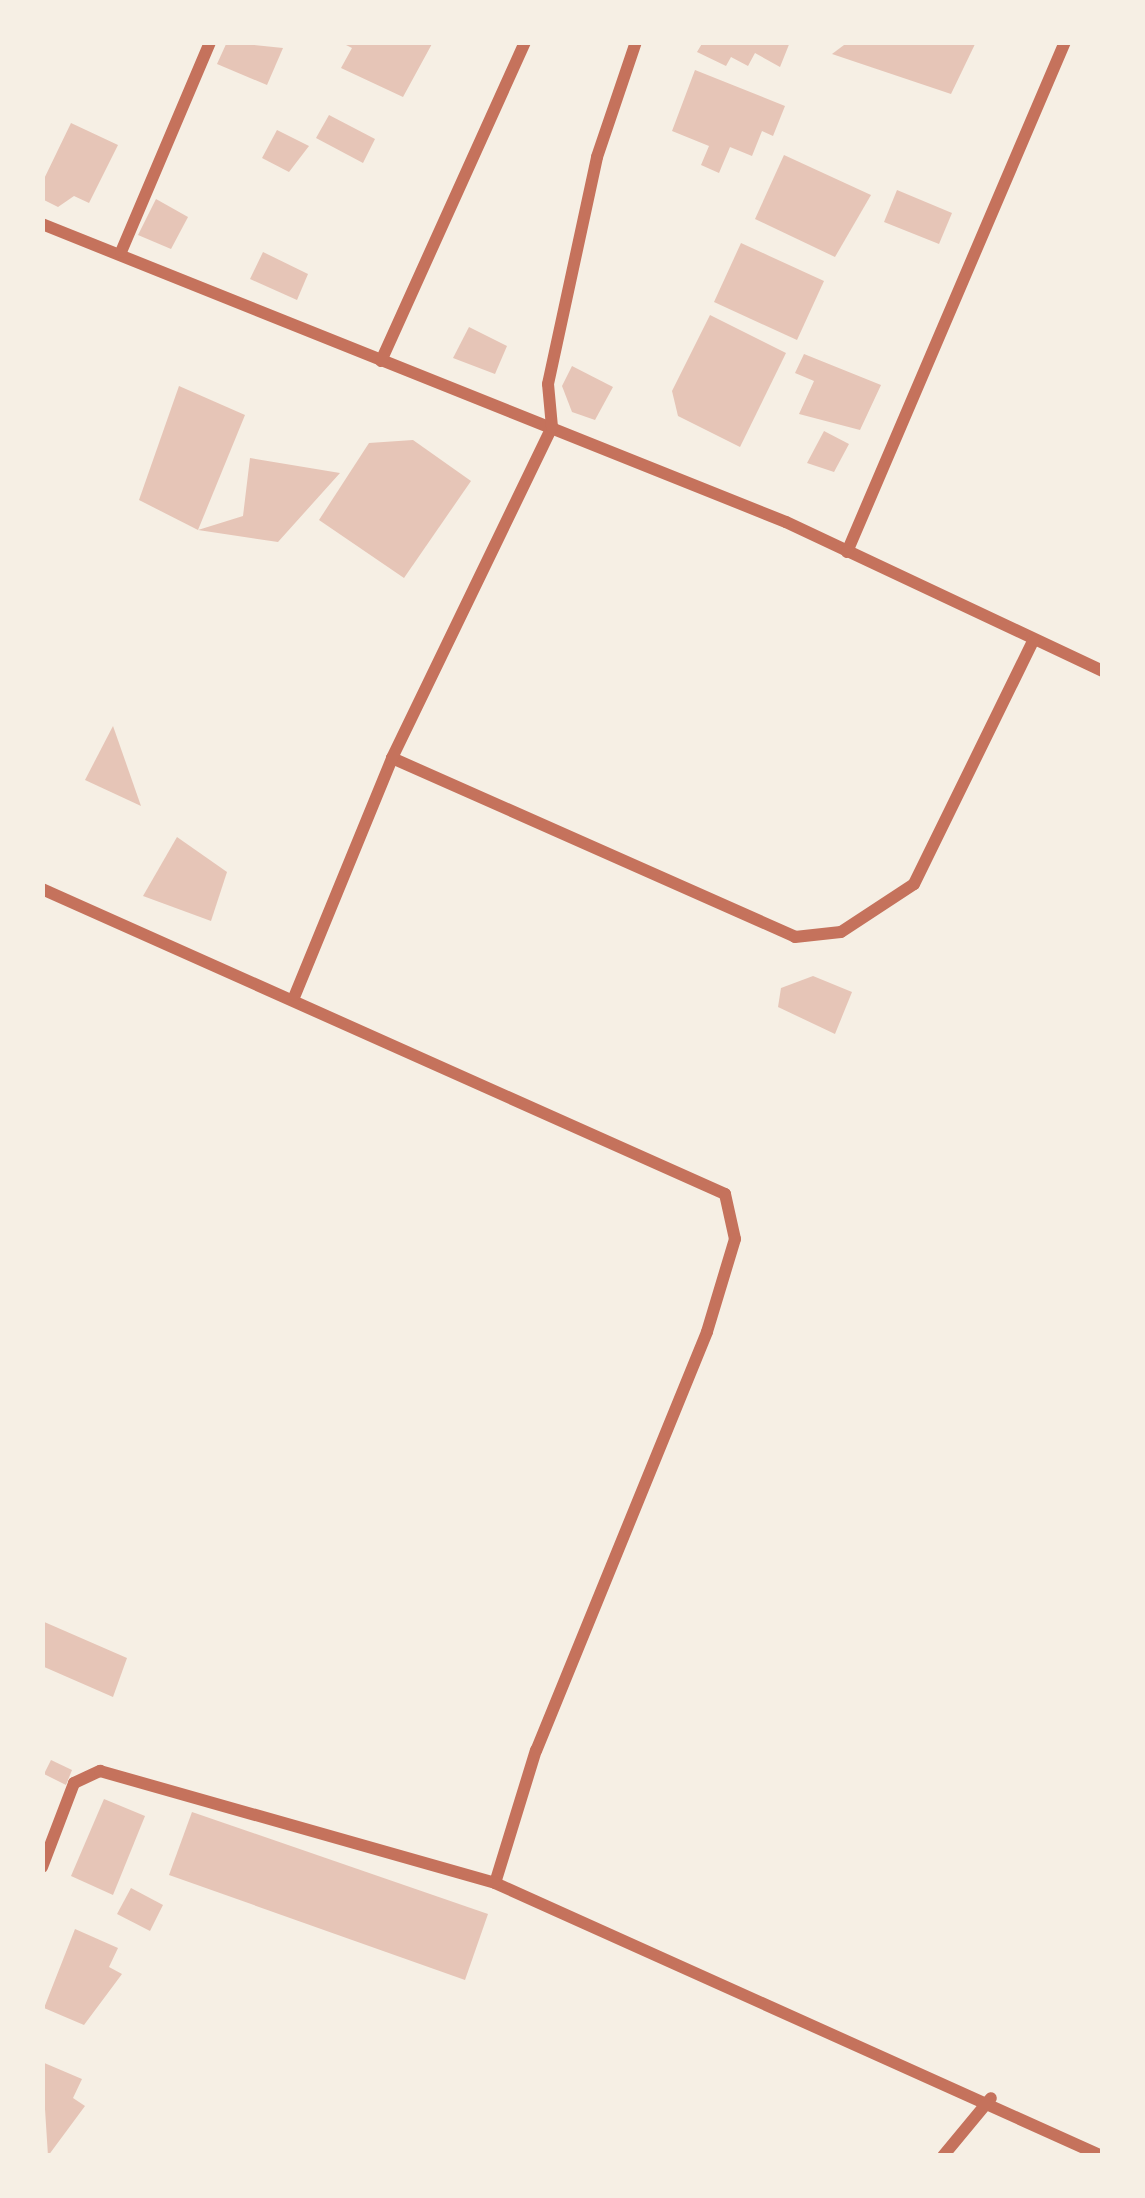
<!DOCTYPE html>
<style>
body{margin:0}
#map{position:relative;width:1145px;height:2198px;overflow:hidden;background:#f6efe4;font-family:"PT Sans Narrow",sans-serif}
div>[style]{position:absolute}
.building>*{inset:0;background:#e6c5b7}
.minor>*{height:12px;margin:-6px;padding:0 6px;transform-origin:6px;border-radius:6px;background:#c5725c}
span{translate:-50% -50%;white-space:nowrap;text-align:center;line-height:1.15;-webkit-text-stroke:12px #f6efe4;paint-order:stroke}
.frame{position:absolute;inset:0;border:45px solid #f6efe4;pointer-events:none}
</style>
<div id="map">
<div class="building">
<i style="clip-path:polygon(227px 42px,283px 48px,267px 85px,217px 64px)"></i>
<i style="clip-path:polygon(340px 42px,433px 42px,403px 97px,341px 68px,352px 48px)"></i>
<i style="clip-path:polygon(703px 42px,790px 42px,780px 67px,755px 53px,748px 66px,731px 57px,726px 66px,697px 52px)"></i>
<i style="clip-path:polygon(848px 42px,976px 42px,951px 94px,832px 54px)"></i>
<i style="clip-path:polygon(695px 70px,785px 106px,773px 136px,762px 131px,752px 156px,730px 147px,719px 173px,701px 165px,709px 146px,672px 131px)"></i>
<i style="clip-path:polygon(329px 115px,375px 139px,363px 163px,316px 138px)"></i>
<i style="clip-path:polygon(71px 123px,118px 145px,89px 203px,74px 196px,58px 207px,42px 199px,42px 183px)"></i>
<i style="clip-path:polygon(277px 130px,309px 146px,289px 172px,262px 158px)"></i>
<i style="clip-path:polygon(784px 155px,871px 195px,835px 257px,755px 219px)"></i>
<i style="clip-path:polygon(897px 190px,952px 213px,939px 244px,884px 222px)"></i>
<i style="clip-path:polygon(156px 199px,188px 217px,171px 249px,138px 235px)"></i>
<i style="clip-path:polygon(741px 243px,824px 281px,797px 340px,714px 302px)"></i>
<i style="clip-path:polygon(263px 252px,308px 274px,297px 300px,250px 279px)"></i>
<i style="clip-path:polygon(710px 315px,786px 353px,740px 447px,678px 416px,672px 391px)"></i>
<i style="clip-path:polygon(469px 327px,507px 346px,495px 374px,453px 358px)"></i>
<i style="clip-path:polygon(804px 354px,881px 385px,860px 430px,799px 414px,814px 381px,795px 373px)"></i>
<i style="clip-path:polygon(572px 366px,613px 387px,595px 420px,572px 412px,562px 386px)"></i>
<i style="clip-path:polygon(179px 386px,245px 415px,198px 530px,139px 500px)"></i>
<i style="clip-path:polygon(824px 431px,849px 444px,834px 472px,807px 463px)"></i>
<i style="clip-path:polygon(413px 440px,471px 481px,404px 578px,319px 520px,369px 443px)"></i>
<i style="clip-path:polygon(250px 458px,340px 473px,278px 542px,198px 530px,243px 516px)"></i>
<i style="clip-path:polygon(113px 726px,141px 806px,85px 780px)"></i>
<i style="clip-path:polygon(177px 837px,227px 872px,211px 921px,143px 896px)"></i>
<i style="clip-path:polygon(813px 976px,852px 992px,835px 1034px,778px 1007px,781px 988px)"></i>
<i style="clip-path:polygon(42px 1621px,127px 1658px,113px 1697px,42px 1666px)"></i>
<i style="clip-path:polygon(51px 1760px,72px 1770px,66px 1785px,44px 1774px)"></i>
<i style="clip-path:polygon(104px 1799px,145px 1816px,113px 1895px,71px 1876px)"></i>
<i style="clip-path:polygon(192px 1812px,488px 1914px,465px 1980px,169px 1875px)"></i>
<i style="clip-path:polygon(131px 1888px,163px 1905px,150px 1931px,117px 1914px)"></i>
<i style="clip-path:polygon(75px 1929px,118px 1948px,109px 1967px,122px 1974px,84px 2025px,44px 2008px)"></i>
<i style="clip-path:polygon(42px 2062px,82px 2079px,73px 2098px,85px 2106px,48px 2156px)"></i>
</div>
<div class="minor">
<i style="left:42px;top:224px;width:801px;rotate:21.83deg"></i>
<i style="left:786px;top:522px;width:350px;rotate:25.2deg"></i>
<i style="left:121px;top:252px;width:228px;rotate:-67deg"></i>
<i style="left:381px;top:361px;width:350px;rotate:-65.7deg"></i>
<i style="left:847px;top:552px;width:555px;rotate:-66.86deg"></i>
<i style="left:392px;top:758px;width:441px;rotate:23.9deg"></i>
<i style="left:795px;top:937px;width:46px;rotate:-6.2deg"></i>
<i style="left:841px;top:932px;width:87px;rotate:-33.3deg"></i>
<i style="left:914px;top:884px;width:271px;rotate:-63.9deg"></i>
<i style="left:42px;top:889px;width:748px;rotate:24.06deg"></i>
<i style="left:725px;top:1194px;width:46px;rotate:77.5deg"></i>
<i style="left:735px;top:1239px;width:97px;rotate:106.8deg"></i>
<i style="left:707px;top:1332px;width:452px;rotate:112.2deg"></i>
<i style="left:536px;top:1750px;width:139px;rotate:107.1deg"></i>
<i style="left:495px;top:1883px;width:666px;rotate:24.22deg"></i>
<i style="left:295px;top:995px;width:256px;rotate:-67.7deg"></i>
<i style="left:392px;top:758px;width:368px;rotate:-64.2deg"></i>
<i style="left:552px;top:427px;width:43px;rotate:-95.3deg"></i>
<i style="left:548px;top:384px;width:232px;rotate:-77.8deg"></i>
<i style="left:597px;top:157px;width:121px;rotate:-71.3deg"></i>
<i style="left:42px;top:1867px;width:90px;rotate:-69.1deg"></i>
<i style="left:74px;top:1783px;width:29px;rotate:-25deg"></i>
<i style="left:100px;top:1771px;width:411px;rotate:15.8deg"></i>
<i style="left:943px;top:2156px;width:75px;rotate:-50.4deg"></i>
</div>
<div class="frame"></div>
</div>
